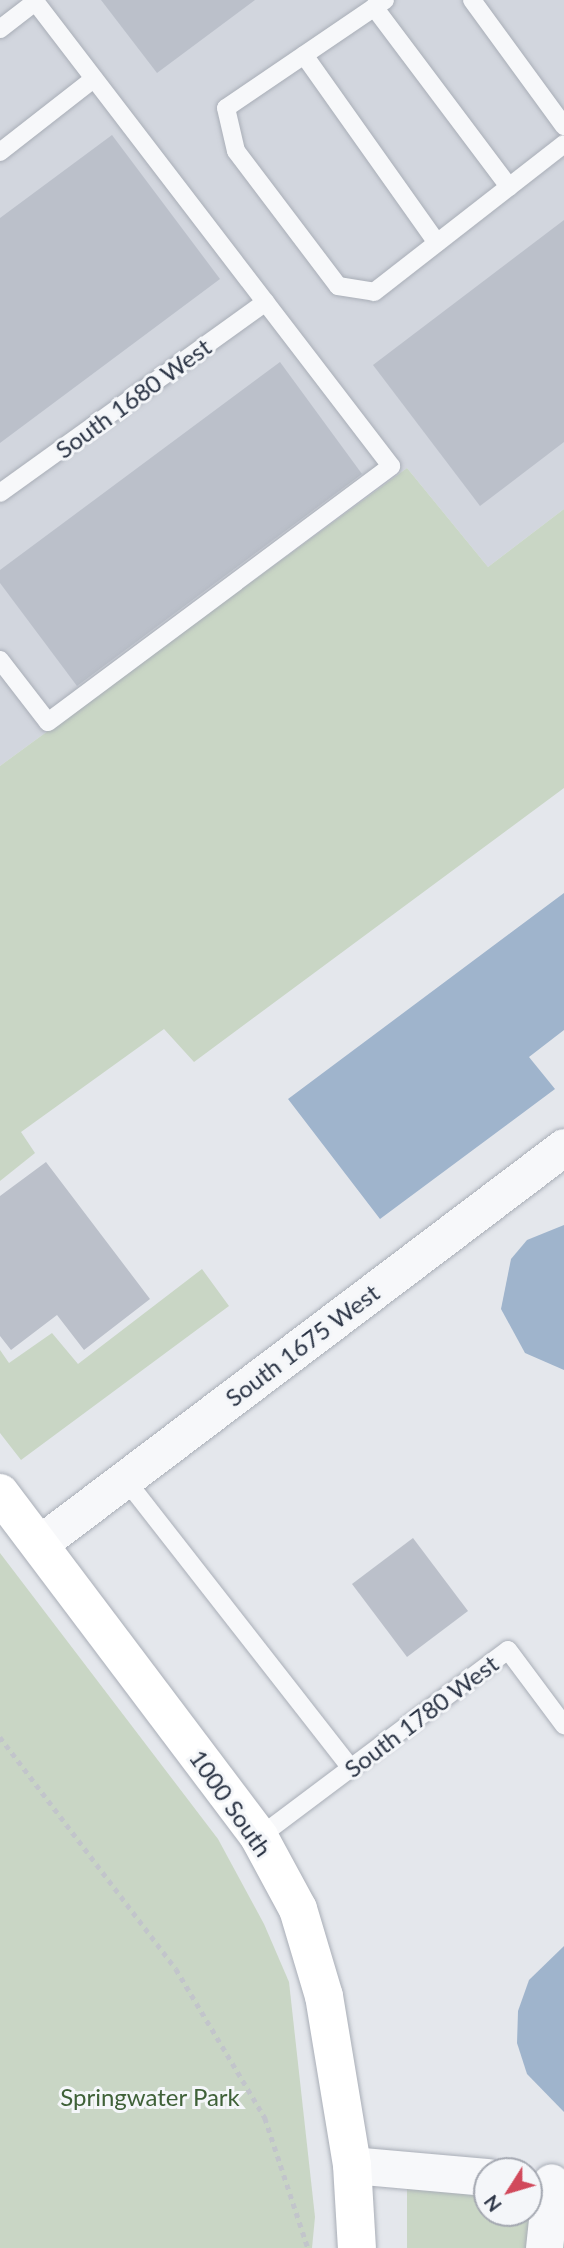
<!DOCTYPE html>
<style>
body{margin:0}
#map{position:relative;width:564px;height:2248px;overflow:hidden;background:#e4e7ec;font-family:Lato,sans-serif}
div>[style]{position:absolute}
.built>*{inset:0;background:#d2d6de}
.green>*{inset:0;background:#c9d6c5}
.water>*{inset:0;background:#9fb4cc}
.building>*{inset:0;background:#bbc0ca}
.path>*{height:4.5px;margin-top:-2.25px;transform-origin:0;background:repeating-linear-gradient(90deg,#c2c5cb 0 5px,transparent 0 10px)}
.roads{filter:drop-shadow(0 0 2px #a9aeb7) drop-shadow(0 0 2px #a9aeb7)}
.lane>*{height:18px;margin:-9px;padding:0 9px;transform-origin:9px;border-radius:9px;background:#f7f8fa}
.street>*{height:37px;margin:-18.5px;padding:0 18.5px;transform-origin:18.5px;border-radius:18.5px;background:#f7f8fa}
.secondary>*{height:38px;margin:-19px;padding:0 19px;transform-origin:19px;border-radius:19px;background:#fff}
span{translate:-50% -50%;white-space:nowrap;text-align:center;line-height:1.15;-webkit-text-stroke:6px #f4f6f9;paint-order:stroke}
.street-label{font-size:24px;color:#2b3445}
.park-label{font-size:24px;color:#3f6138}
.north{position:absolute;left:473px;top:2157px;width:70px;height:70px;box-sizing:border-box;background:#f4f6f9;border:2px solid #a4a8b1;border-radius:50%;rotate:233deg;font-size:19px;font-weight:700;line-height:28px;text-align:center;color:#2b3445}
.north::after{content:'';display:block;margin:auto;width:24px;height:32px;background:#d1495b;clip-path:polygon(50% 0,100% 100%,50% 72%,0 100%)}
</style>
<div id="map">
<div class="built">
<i style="clip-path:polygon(0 0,564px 0,564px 509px,488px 567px,407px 468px,0 766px)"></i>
</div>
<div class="green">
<i style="clip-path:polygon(407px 468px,488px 567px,564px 509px,564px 788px,194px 1062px,164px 1029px,21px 1132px,35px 1153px,0 1181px,0 766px)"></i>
<i style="clip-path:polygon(202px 1269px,229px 1306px,21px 1460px,0 1433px,0 1350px,9px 1363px,52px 1333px,78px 1364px)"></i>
<i style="clip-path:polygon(0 1553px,218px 1839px,264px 1924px,289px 1982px,315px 2217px,312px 2248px,0 2248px)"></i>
<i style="clip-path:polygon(407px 2186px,487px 2197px,487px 2213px,529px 2213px,529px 2203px,564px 2209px,564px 2248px,407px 2248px)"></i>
</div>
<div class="water">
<i style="clip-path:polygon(564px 893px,564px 1030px,529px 1057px,555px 1089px,380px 1219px,288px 1099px)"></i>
<i style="clip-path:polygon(564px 1225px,564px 1370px,525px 1353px,501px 1309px,511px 1259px,527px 1240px)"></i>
<i style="clip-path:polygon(564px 1946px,564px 2112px,527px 2074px,517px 2043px,518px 2011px,529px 1980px)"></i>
</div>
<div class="building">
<i style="clip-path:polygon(101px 0,255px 0,157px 73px)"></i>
<i style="clip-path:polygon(112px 135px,220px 279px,0 443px,0 218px)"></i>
<i style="clip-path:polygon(564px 220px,564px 442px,480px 506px,373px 365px)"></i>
<i style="clip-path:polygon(280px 362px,362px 474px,77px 686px,0 583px,0 570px)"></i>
<i style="clip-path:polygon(46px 1162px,150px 1299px,84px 1350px,57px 1315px,11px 1350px,0 1336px,0 1196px)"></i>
<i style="clip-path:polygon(413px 1538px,468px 1611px,407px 1657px,352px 1584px)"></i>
</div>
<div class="path">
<i style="left:0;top:1737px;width:291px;rotate:52.8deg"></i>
<i style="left:176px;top:1969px;width:174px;rotate:59.1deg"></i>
<i style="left:265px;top:2118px;width:137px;rotate:71.7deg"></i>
</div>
<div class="roads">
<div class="lane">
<i style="left:385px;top:0;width:192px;rotate:145.8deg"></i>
<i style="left:226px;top:108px;width:44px;rotate:76.9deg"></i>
<i style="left:236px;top:151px;width:169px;rotate:52.9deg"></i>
<i style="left:338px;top:286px;width:36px;rotate:9deg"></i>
<i style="left:374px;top:292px;width:241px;rotate:-37.9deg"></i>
<i style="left:472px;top:0;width:156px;rotate:53.9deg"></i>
<i style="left:374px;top:7px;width:225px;rotate:53.1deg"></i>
<i style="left:0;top:29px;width:44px;rotate:-37.6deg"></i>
<i style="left:304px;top:55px;width:230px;rotate:54.7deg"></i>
<i style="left:0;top:152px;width:117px;rotate:-38deg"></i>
<i style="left:0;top:493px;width:327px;rotate:-35.7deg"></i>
<i style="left:0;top:660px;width:78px;rotate:52.3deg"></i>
<i style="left:48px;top:722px;width:428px;rotate:-36.7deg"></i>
<i style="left:391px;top:466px;width:587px;rotate:-127.46deg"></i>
<i style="left:125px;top:1479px;width:367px;rotate:52deg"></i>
<i style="left:259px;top:1837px;width:311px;rotate:-36.9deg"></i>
<i style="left:508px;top:1650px;width:94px;rotate:53.3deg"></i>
</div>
<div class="street">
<i style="left:39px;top:1544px;width:658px;rotate:-37.1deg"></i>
<i style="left:352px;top:2165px;width:136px;rotate:5.1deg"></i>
<i style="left:544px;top:2248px;width:66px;rotate:-83.9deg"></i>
</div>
<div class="secondary">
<i style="left:0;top:1493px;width:431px;rotate:53deg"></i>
<i style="left:259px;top:1837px;width:82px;rotate:61.6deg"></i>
<i style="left:298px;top:1909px;width:91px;rotate:73.4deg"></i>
<i style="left:324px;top:1996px;width:171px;rotate:80.6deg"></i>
<i style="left:352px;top:2165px;width:83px;rotate:86.6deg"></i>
</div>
</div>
<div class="street-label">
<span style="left:133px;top:398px;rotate:-36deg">South 1680 West</span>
<span style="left:302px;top:1345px;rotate:-37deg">South 1675 West</span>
<span style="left:421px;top:1716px;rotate:-37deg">South 1780 West</span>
<span style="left:231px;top:1803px;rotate:55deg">1000 South</span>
</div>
<div class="park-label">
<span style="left:150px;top:2097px">Springwater Park</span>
</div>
<div class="north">N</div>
</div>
